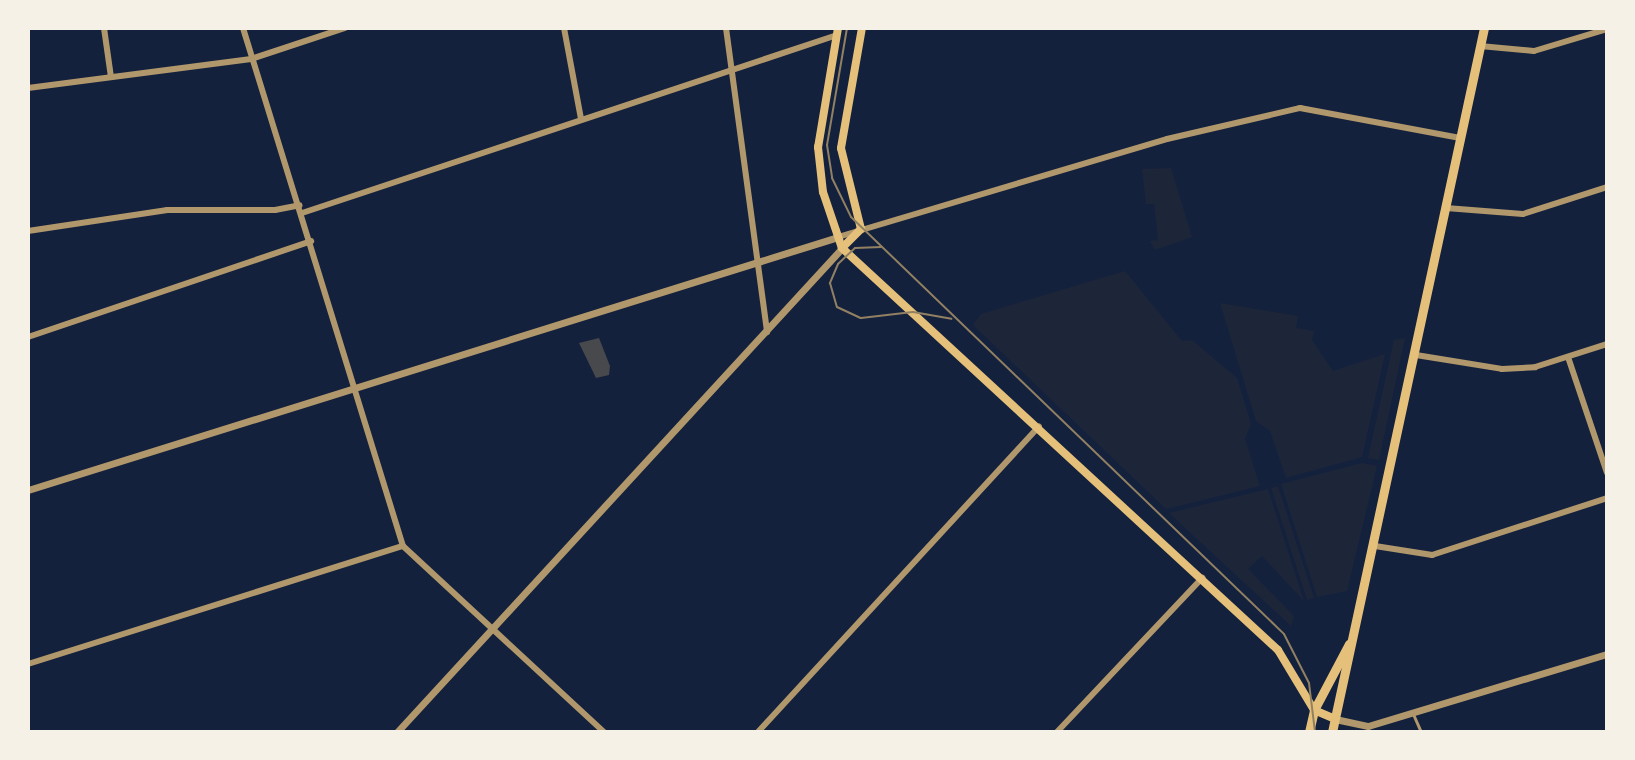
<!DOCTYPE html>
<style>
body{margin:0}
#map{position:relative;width:1635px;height:760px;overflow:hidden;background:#14213d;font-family:"Source Sans 3",sans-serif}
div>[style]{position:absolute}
.green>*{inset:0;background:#1d2539}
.building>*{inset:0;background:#48494c}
.service>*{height:3px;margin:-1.5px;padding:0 1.5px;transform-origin:1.5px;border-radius:1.5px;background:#b1986c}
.minor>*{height:6px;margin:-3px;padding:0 3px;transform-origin:3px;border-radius:3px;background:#b1986c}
.tertiary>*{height:7px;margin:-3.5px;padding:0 3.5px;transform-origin:3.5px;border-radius:3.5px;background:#b1986c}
.secondary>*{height:8px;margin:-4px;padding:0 4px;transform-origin:4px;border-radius:4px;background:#e5c07b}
.trunk>*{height:9px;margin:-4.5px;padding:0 4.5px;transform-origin:4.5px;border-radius:4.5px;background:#e5c07b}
.tram>*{height:2px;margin:-1px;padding:0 1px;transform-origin:1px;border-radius:1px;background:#918062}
span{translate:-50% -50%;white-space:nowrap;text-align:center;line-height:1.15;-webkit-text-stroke:6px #f6f1e7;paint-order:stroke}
.frame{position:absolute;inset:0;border:30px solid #f6f1e7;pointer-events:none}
</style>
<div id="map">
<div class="green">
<i style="clip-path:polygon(1171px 168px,1192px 237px,1155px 250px,1150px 241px,1158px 240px,1154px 204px,1146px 204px,1142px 169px)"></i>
<i style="clip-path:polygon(1125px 271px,1182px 341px,1192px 340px,1237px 378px,1251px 424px,1245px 439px,1260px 486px,1166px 509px,973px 325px,981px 314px)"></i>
<i style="clip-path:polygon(1220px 303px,1298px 316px,1296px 328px,1314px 331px,1312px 340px,1333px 371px,1385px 354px,1362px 457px,1286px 478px,1270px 431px,1256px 421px)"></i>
<i style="clip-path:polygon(1405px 338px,1379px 460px,1368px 458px,1394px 340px)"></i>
<i style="clip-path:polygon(1362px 463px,1377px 466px,1347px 591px,1317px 597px,1281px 484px)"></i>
<i style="clip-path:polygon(1278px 486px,1314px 598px,1307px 600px,1271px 488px)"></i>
<i style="clip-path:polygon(1268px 489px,1304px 601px,1262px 556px,1248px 569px,1294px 616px,1291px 626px,1169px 513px)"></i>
</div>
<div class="building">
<i style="clip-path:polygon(599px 338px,610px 366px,609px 375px,596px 378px,579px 343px)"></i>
</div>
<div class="service">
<i style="left:1413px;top:714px;width:20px;rotate:66deg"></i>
</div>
<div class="minor">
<i style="left:104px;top:28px;width:49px;rotate:81.9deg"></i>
<i style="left:243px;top:28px;width:542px;rotate:72.84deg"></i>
<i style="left:403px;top:546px;width:274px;rotate:42.8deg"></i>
<i style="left:564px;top:28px;width:93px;rotate:79.4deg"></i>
<i style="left:726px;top:28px;width:307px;rotate:82.3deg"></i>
<i style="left:1480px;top:46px;width:54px;rotate:5.3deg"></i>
<i style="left:1534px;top:51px;width:76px;rotate:-16.8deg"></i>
<i style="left:28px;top:88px;width:225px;rotate:-7.4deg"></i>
<i style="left:251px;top:59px;width:99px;rotate:-18.3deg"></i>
<i style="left:1446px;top:208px;width:77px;rotate:4.5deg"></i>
<i style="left:1523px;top:214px;width:88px;rotate:-17.8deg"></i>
<i style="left:302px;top:213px;width:564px;rotate:-18.4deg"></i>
<i style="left:28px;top:231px;width:141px;rotate:-8.6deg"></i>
<i style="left:167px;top:210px;width:108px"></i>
<i style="left:275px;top:210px;width:25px;rotate:-11deg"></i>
<i style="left:838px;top:237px;width:343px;rotate:-16.6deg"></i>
<i style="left:1167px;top:139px;width:137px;rotate:-13.1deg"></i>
<i style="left:1300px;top:108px;width:163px;rotate:10.6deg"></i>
<i style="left:28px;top:337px;width:299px;rotate:-18.7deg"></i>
<i style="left:1416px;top:355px;width:87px;rotate:9.2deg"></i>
<i style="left:1502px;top:369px;width:33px;rotate:-3deg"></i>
<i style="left:1535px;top:367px;width:76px;rotate:-17.7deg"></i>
<i style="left:1568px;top:357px;width:122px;rotate:71.4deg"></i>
<i style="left:1375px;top:546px;width:58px;rotate:9deg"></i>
<i style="left:1432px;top:555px;width:184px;rotate:-18deg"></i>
<i style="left:28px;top:664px;width:393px;rotate:-17.5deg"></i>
<i style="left:758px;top:732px;width:415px;rotate:-47.4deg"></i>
<i style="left:1057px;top:732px;width:212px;rotate:-46.7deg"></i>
</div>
<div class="tertiary">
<i style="left:28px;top:490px;width:849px;rotate:-17.35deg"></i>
<i style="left:1335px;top:719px;width:34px;rotate:12deg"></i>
<i style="left:1368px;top:726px;width:250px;rotate:-16.8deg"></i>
<i style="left:397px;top:732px;width:657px;rotate:-47.4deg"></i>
</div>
<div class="secondary">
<i style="left:838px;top:28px;width:121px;rotate:99.5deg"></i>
<i style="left:818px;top:147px;width:45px;rotate:83.7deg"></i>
<i style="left:823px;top:192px;width:59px;rotate:71.3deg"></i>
<i style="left:842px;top:248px;width:593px;rotate:42.68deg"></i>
<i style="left:1278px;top:650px;width:70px;rotate:59deg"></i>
<i style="left:1314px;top:710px;width:23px;rotate:23deg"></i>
<i style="left:842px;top:248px;width:27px;rotate:-45deg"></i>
<i style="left:861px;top:229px;width:83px;rotate:-103.9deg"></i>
<i style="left:841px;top:148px;width:122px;rotate:-80.1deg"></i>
</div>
<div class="trunk">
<i style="left:1309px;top:732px;width:23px;rotate:-77deg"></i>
<i style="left:1314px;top:710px;width:75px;rotate:-62.1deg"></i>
<i style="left:1332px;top:732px;width:720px;rotate:-77.82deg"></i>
</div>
<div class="tram">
<i style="left:847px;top:28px;width:119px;rotate:99.7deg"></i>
<i style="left:827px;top:145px;width:33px;rotate:81deg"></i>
<i style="left:832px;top:178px;width:43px;rotate:64deg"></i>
<i style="left:851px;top:217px;width:601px;rotate:43.92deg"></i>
<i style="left:1284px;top:634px;width:55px;rotate:63deg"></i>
<i style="left:1309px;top:683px;width:49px;rotate:83deg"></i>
<i style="left:881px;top:247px;width:26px;rotate:178deg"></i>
<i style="left:855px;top:248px;width:23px;rotate:137deg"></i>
<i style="left:838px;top:264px;width:21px;rotate:113deg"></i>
<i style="left:830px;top:283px;width:25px;rotate:74deg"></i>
<i style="left:837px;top:307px;width:26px;rotate:25deg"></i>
<i style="left:861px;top:318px;width:52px;rotate:-6.6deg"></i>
<i style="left:913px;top:312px;width:39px;rotate:10deg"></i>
</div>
<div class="frame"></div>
</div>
